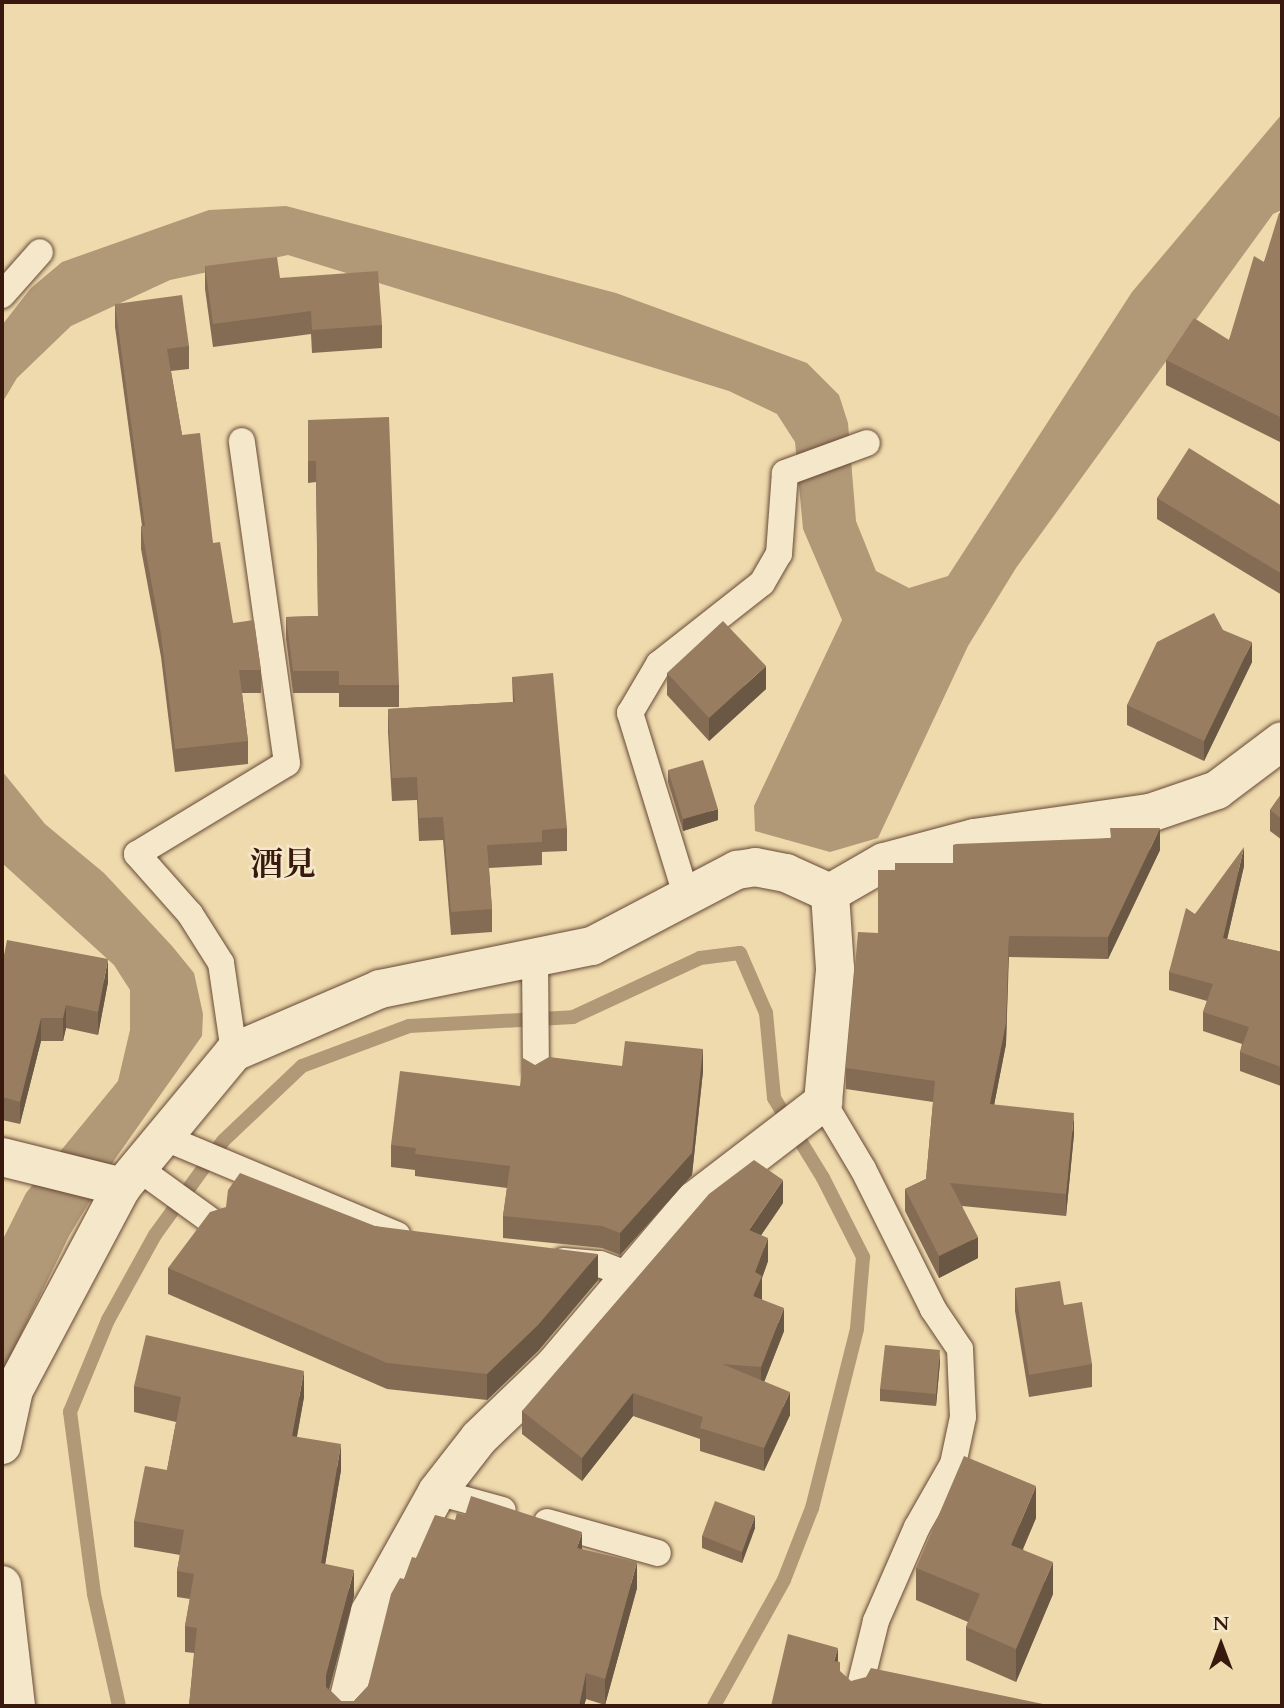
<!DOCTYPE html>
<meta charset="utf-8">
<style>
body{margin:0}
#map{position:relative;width:1284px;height:1708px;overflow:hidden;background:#efdaad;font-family:Cardo,"Noto Serif JP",serif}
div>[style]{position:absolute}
.water>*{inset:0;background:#b19877}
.stream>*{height:14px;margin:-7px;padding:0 7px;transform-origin:7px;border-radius:7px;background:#b19877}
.roads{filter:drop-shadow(0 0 2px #664936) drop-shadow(0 0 2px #664936)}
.lane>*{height:26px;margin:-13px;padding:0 13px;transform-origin:13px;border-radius:13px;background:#f5e7ca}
.street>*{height:38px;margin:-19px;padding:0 19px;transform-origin:19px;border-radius:19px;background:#f5e7ca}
.wall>*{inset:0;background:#836c53}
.shaded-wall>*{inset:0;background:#6a5844}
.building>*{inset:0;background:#987d61}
span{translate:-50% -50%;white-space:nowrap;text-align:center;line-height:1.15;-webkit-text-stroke:5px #f5e7ca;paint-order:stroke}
.quarter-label{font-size:33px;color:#39190e;font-weight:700}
.frame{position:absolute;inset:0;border:4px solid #39190e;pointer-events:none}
.north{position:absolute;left:1186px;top:1610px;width:70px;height:70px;-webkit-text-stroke:5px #f5e7ca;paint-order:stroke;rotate:0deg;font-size:19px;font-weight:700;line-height:28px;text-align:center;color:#39190e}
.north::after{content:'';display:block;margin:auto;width:24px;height:32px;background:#39190e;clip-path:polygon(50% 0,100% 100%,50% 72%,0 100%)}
</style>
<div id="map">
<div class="water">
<i style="clip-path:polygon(1282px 114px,1282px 210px,1273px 214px,1016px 568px,968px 646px,878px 838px,830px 852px,755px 831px,754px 806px,842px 620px,803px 529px,795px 442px,777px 414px,729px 391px,288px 255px,170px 280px,71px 326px,17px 378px,2px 403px,2px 325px,31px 288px,62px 262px,209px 210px,286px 206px,616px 293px,807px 363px,839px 395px,848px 423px,856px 521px,876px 571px,909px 588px,948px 576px,1132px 292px)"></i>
<i style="clip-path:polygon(2px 771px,45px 824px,104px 873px,172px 946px,194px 973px,203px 1014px,202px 1036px,115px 1159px,69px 1236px,2px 1374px,2px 1241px,26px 1193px,118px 1081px,130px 1030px,130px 990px,114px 965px,2px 863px)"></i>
</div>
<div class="stream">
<i style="left:119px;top:1706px;width:115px;rotate:-102.6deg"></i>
<i style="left:94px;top:1594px;width:184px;rotate:-97.5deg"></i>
<i style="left:70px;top:1412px;width:100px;rotate:-67.6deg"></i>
<i style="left:108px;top:1320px;width:97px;rotate:-61.1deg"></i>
<i style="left:155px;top:1235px;width:116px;rotate:-54.1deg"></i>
<i style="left:223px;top:1141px;width:109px;rotate:-43.5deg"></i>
<i style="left:302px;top:1066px;width:114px;rotate:-20.5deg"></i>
<i style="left:409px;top:1026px;width:164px;rotate:-3.1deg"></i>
<i style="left:573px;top:1017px;width:140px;rotate:-24.9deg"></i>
<i style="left:700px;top:958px;width:40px;rotate:-7.1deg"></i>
<i style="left:740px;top:953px;width:65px;rotate:66.6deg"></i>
<i style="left:766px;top:1013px;width:85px;rotate:84.6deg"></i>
<i style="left:774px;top:1098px;width:94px;rotate:58.5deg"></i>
<i style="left:823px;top:1178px;width:89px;rotate:63.1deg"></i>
<i style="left:863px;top:1257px;width:72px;rotate:94.8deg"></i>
<i style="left:857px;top:1329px;width:185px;rotate:104.1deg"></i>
<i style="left:812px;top:1508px;width:77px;rotate:111.3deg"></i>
<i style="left:784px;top:1580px;width:144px;rotate:119.1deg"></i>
</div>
<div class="roads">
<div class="lane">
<i style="left:2px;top:295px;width:57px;rotate:-48.5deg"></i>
<i style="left:687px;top:898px;width:194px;rotate:-107.1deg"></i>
<i style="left:630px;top:713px;width:57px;rotate:-59.4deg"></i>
<i style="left:659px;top:664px;width:131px;rotate:-38.2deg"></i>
<i style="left:762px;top:583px;width:34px;rotate:-60deg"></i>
<i style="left:779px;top:554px;width:81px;rotate:-85.8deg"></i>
<i style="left:785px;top:473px;width:87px;rotate:-20.1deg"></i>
<i style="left:535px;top:959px;width:112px;rotate:89.5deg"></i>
<i style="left:234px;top:1052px;width:90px;rotate:-98.3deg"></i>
<i style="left:221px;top:963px;width:58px;rotate:-122.3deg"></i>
<i style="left:190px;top:914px;width:80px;rotate:-131.5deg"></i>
<i style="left:137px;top:854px;width:175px;rotate:-31.2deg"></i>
<i style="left:287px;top:763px;width:325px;rotate:-98deg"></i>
<i style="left:823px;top:1102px;width:78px;rotate:59.2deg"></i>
<i style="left:863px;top:1169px;width:157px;rotate:63.4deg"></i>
<i style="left:933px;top:1309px;width:48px;rotate:56deg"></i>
<i style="left:960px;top:1349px;width:68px;rotate:87.5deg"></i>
<i style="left:963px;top:1417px;width:48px;rotate:102deg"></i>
<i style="left:953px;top:1464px;width:73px;rotate:119.7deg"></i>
<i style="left:917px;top:1527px;width:103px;rotate:113.6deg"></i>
<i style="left:876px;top:1621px;width:88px;rotate:103.9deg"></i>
<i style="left:163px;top:1137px;width:254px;rotate:22.7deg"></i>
<i style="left:138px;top:1168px;width:94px;rotate:35.9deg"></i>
<i style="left:563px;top:1261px;width:37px;rotate:5deg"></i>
<i style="left:600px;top:1264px;width:30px;rotate:21deg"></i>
<i style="left:437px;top:1492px;width:68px;rotate:15.3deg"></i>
<i style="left:547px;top:1522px;width:115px;rotate:15.6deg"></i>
</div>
<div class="street">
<i style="left:830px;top:893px;width:62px;rotate:-29.9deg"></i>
<i style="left:884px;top:862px;width:93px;rotate:-14.9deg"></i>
<i style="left:974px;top:838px;width:178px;rotate:-8.1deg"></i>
<i style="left:1150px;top:813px;width:71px;rotate:-18.9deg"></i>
<i style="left:1217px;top:790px;width:81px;rotate:-37deg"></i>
<i style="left:2px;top:1157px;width:124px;rotate:14deg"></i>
<i style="left:2px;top:1445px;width:56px;rotate:-77.7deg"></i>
<i style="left:14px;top:1390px;width:230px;rotate:-62deg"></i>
<i style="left:122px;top:1187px;width:175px;rotate:-50.3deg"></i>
<i style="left:234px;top:1052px;width:159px;rotate:-23.3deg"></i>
<i style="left:380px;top:989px;width:216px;rotate:-11.5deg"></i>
<i style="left:592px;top:946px;width:164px;rotate:-27.7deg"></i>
<i style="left:737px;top:870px;width:18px;rotate:-9deg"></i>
<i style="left:755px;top:867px;width:32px;rotate:11deg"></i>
<i style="left:786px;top:873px;width:48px;rotate:24.4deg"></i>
<i style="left:2px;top:1585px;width:122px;rotate:83.4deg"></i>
<i style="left:347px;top:1706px;width:97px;rotate:-76.3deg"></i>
<i style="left:370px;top:1612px;width:137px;rotate:-60.8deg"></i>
<i style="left:437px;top:1492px;width:68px;rotate:-52.1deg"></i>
<i style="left:479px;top:1438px;width:104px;rotate:-43.8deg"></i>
<i style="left:554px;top:1366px;width:216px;rotate:-49.7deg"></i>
<i style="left:694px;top:1201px;width:163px;rotate:-37.5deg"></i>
<i style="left:823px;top:1102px;width:134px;rotate:-84.8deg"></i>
<i style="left:835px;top:969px;width:76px;rotate:-93.8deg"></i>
</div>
</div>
<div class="wall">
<i style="clip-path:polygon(1282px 214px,1282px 443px,1166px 385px,1166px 360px,1229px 340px,1264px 262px)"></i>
<i style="clip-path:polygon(205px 266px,280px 278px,382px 325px,382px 348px,312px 353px,311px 334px,213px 347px,205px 289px)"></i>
<i style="clip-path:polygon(115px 304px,189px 346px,189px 369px,171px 371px,182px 435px,213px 543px,233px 623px,261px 670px,261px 693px,242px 693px,248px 741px,248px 764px,175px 772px,161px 657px,141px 549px,141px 526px,142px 526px,115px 327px)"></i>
<i style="clip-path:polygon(308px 420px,399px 685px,399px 707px,339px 707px,339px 693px,293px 693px,286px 639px,286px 617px,318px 616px,316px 482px,308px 483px)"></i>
<i style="clip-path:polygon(1157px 498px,1282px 506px,1282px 595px,1157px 519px)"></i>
<i style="clip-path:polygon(1223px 630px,1252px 662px,1204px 761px,1127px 725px,1127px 705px)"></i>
<i style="clip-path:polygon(667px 673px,766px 689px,709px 741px,667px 695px)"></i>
<i style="clip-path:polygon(512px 677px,567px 828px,567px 851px,542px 852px,542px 865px,489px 868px,492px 909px,492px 932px,451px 935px,443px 840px,419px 841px,417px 800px,392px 801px,388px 732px,388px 709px,513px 702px)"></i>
<i style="clip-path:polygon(668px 770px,718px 820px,683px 831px,668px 782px)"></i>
<i style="clip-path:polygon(1282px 793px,1282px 840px,1270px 831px,1270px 810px)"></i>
<i style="clip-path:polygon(953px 845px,1160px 850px,1108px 959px,1009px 957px,1006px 1044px,994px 1105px,1074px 1134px,1066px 1216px,962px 1206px,978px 1258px,939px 1278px,905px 1211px,905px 1189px,926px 1179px,933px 1102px,846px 1089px,846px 1068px,895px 870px,953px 863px)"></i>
<i style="clip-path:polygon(1244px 866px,1227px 939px,1282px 952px,1281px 1086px,1240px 1071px,1240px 1052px,1242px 1044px,1203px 1031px,1203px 1012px,1207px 1001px,1169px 990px,1169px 972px,1195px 914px)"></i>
<i style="clip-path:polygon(2px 965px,108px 982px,98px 1035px,66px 1028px,63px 1041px,41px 1041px,20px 1124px,2px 1120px)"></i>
<i style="clip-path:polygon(535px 1065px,622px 1066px,703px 1071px,692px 1175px,620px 1255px,602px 1248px,503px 1238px,503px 1216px,507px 1188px,415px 1176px,415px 1170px,391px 1167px,391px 1145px,520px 1086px)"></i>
<i style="clip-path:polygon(783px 1203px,761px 1235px,768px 1261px,762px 1278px,761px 1299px,784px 1331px,764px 1382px,790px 1415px,764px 1471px,700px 1451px,700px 1439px,633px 1416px,582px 1481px,522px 1434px,522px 1411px)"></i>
<i style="clip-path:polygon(375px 1226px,598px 1280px,538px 1351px,487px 1400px,387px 1389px,168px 1294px,168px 1268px)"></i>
<i style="clip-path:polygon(1015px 1288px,1092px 1364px,1092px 1387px,1029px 1397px,1015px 1311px)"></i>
<i style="clip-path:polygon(940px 1362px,936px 1406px,880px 1401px,880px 1389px)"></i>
<i style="clip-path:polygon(134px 1386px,304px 1397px,297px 1437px,341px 1470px,325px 1564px,354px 1596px,329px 1689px,341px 1701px,354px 1701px,368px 1686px,404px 1579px,416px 1558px,455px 1520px,582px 1549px,637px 1588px,605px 1705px,586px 1699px,584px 1706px,189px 1706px,194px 1653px,185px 1652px,185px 1626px,190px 1599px,177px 1597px,177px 1571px,180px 1555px,134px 1547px,134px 1521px,167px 1470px,176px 1422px,134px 1412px)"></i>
<i style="clip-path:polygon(1036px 1518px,1023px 1549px,1053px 1594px,1016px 1682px,966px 1660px,966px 1627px,968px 1622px,916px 1600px,916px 1568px)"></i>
<i style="clip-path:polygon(755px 1528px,742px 1563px,702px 1548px,702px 1536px)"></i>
</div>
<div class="shaded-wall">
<i style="clip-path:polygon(1252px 642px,1252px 662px,1204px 761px,1204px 741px)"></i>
<i style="clip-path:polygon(766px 666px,766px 689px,709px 741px,709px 718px)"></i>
<i style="clip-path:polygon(718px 809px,718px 820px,683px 831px,683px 819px)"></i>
<i style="clip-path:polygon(1160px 828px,1160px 850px,1108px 959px,1108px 937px)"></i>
<i style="clip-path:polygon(1244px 847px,1244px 866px,1223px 957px,1223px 938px)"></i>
<i style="clip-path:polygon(1009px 936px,1006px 1044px,990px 1126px,990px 1104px)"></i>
<i style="clip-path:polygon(108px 959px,108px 982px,98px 1035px,98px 1012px)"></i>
<i style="clip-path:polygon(66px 1005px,66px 1028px,63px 1041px,63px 1018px)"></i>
<i style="clip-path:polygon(41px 1018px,41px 1041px,20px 1124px,20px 1102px)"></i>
<i style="clip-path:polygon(703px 1049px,703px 1071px,692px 1175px,620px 1255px,620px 1233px)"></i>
<i style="clip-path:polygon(1282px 1063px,1282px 1082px,1281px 1086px,1281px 1067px)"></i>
<i style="clip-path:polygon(1074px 1113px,1074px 1134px,1066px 1216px,1066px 1194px)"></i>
<i style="clip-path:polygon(783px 1180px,783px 1203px,749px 1253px,749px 1230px)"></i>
<i style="clip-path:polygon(978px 1237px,978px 1258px,939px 1278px,939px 1256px)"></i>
<i style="clip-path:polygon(768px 1238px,768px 1261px,762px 1278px,762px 1299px,753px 1319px,755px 1272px)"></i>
<i style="clip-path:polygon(598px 1254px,598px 1280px,538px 1351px,487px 1400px,487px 1374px)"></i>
<i style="clip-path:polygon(784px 1308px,784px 1331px,761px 1390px,761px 1367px)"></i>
<i style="clip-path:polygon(940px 1350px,940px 1362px,936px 1406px,936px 1394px)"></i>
<i style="clip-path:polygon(304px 1371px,304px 1397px,292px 1462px,292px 1436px)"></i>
<i style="clip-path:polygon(790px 1392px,790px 1415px,764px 1471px,764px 1448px)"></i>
<i style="clip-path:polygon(633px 1393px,633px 1416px,582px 1481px,582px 1458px)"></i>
<i style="clip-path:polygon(341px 1444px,341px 1470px,321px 1589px,321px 1563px)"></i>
<i style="clip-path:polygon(1036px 1486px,1036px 1518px,1011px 1577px,1011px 1545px)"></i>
<i style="clip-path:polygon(755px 1516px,755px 1528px,742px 1563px,742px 1552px)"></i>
<i style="clip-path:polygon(582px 1532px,582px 1558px,577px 1548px)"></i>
<i style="clip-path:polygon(637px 1562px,637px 1588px,605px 1705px,605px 1679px)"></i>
<i style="clip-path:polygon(1053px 1562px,1053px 1594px,1016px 1682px,1016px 1649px)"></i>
<i style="clip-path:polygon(354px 1570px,354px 1596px,326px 1701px,326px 1675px)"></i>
<i style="clip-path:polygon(838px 1648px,838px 1688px,834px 1661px)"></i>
<i style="clip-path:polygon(586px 1673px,586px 1699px,584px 1706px,579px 1706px)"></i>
</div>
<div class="building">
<i style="clip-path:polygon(1279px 213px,1282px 214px,1282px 418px,1166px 360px,1194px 318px,1229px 340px,1254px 256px,1264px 262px)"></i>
<i style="clip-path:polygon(277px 257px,280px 278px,378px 271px,382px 325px,312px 330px,311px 311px,213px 324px,205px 266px)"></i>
<i style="clip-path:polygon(182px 295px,189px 346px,167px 349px,182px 435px,200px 433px,213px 543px,220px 542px,233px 623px,254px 620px,261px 670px,239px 670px,248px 741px,175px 749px,161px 634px,141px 526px,145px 526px,115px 304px)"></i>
<i style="clip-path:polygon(389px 417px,399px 685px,339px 685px,339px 671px,293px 671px,286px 617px,318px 616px,316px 461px,308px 461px,308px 420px)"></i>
<i style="clip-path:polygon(1189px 448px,1282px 506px,1282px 574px,1157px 498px)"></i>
<i style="clip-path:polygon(1214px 613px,1223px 630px,1252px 642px,1204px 741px,1127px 705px,1157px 642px)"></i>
<i style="clip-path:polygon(723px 621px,766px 666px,709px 718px,667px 673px)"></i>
<i style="clip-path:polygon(553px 673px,567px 828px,542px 830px,542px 842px,487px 845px,492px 909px,451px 912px,443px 817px,419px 818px,417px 777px,392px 778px,388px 709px,515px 702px,512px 677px)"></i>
<i style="clip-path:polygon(703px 760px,718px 809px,683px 819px,668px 770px)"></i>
<i style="clip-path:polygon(1282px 793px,1282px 819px,1270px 810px)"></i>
<i style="clip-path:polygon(1110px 828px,1160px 828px,1108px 937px,1009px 936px,1006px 1023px,990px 1104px,1074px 1113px,1066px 1194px,950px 1183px,978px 1237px,939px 1256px,905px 1189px,926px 1179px,935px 1081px,846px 1068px,858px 932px,878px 933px,878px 870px,895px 870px,895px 863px,953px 863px,953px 845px,956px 844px,1111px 838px)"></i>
<i style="clip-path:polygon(1244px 847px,1223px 938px,1282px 952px,1282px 1063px,1281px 1067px,1240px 1052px,1249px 1027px,1203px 1012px,1213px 984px,1169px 972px,1186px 908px,1195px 914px)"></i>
<i style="clip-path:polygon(7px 940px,108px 959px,98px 1012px,66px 1005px,63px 1018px,41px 1018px,20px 1102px,2px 1097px,2px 965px)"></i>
<i style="clip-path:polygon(625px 1041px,703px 1049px,692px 1153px,620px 1233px,602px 1226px,503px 1216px,510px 1166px,415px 1154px,416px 1148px,391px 1145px,400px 1071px,520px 1086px,523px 1058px,535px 1065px,549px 1057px,622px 1066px)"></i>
<i style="clip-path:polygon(754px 1160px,783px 1180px,749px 1230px,768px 1238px,755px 1272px,762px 1276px,753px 1296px,784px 1308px,761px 1367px,722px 1364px,790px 1392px,764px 1448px,700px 1428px,703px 1417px,633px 1393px,582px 1458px,522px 1411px,709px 1194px)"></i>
<i style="clip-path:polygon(240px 1173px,375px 1226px,598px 1254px,538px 1325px,487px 1374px,387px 1363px,168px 1268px,210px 1212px,226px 1207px,228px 1190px)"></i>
<i style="clip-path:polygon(1060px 1281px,1064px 1305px,1082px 1302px,1092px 1364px,1029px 1375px,1015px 1288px)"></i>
<i style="clip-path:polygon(146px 1335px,304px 1371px,292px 1436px,341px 1444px,321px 1563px,354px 1570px,326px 1675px,326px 1687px,341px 1701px,354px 1701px,368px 1686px,391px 1594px,400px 1578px,404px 1579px,412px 1557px,416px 1558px,435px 1515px,455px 1520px,457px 1513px,465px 1515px,471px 1496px,582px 1532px,577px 1548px,637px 1562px,605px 1679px,586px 1673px,579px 1706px,189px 1706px,197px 1628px,185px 1626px,194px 1574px,177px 1571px,184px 1530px,134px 1521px,145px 1466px,167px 1470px,181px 1397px,134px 1386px)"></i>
<i style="clip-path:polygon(885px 1345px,940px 1350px,936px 1394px,880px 1389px)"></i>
<i style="clip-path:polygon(964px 1456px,1036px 1486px,1011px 1545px,1053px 1562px,1016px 1649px,966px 1627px,980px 1594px,916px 1568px)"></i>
<i style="clip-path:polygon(715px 1501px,755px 1516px,742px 1552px,702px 1536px)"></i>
<i style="clip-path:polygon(788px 1634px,838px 1648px,834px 1661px,840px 1662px,840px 1671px,851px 1681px,866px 1677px,871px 1668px,1043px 1704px,1042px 1706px,771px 1706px)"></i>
</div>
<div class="quarter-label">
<span style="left:283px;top:865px">酒見</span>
</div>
<div class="frame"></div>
<div class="north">N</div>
</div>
